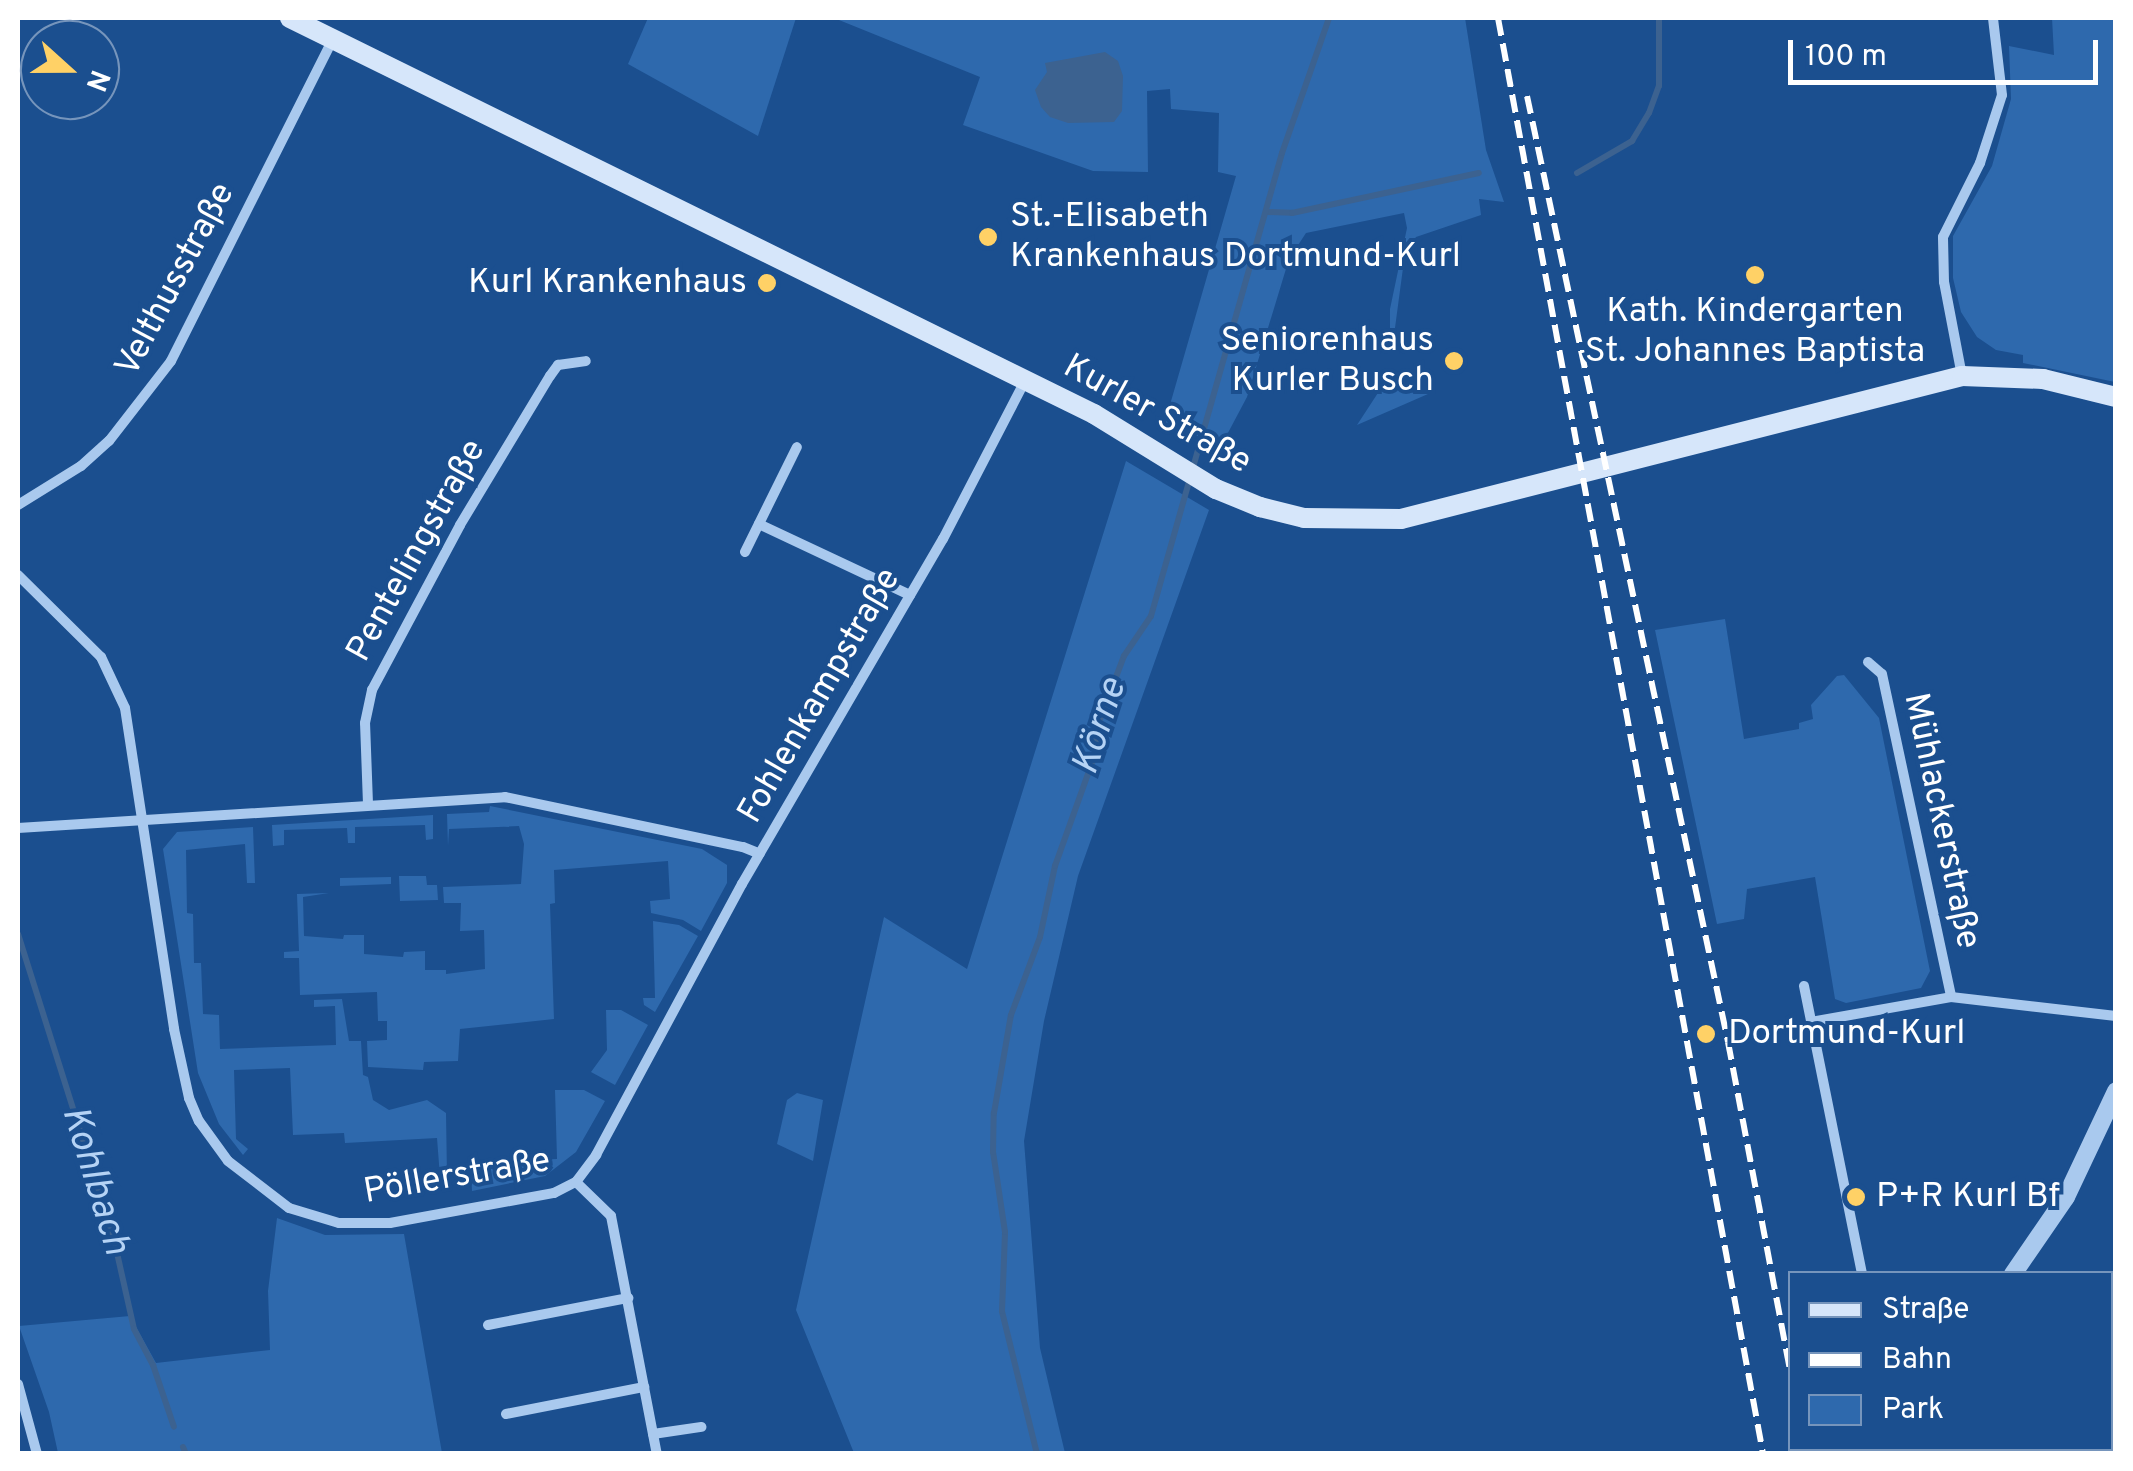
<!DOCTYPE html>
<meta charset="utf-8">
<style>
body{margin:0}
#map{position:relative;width:2133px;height:1471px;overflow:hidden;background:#1b4f8f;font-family:Overpass,sans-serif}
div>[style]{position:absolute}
.green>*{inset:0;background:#2e69ad}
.water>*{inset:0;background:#3c6290}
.stream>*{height:6px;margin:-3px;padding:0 3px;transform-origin:3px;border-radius:3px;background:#3c6290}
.minor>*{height:10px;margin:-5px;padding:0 5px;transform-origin:5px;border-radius:5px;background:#a9c9ee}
.tertiary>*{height:18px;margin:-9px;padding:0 9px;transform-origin:9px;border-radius:9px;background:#a9c9ee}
.secondary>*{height:20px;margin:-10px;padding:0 10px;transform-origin:10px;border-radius:10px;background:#d6e6fa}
.rail>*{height:6px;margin-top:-3px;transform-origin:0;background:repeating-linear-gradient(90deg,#fff 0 18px,transparent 0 26px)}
.dots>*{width:28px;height:28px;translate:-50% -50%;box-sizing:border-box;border:5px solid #1b4f8f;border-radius:50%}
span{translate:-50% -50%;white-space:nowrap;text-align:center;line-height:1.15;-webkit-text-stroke:8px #1b4f8f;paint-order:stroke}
.poi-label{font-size:35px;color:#fff}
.left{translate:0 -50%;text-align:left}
.right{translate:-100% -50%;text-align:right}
.street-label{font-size:35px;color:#fff}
.water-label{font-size:38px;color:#b5d3f5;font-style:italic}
.frame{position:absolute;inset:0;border:20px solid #fff;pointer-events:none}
.legend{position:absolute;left:1788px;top:1271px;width:325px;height:180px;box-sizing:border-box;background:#1b4f8f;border:2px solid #7695bc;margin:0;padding:12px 18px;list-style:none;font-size:30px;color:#fff}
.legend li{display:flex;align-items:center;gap:20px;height:50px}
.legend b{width:50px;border:2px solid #7695bc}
.north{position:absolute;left:20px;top:20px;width:100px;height:100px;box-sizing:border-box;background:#1b4f8f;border:2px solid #7695bc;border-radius:50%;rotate:111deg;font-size:28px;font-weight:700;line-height:40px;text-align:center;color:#fff}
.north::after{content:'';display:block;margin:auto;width:35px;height:45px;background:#ffd166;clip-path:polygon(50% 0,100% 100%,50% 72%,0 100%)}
.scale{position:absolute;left:1788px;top:40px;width:310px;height:45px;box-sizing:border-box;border:5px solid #fff;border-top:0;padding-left:12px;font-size:30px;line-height:35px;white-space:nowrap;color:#fff;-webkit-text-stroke:8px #1b4f8f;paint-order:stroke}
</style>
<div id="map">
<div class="green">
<i style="clip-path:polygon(648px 18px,796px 18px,758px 136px,628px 64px)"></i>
<i style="clip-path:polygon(834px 18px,1465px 18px,1486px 150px,1504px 202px,1479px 199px,1481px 215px,1416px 237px,1405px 253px,1395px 328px,1390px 328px,1390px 309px,1407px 228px,1404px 213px,1306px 233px,1289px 259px,1247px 397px,1221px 446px,1165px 422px,1236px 176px,1218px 172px,1219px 113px,1171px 109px,1170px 89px,1147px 91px,1148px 172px,1093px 171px,963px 125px,980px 77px)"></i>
<i style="clip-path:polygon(2052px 18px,2115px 18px,2115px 382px,2023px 363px,2023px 355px,1996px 350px,1977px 337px,1961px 312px,1953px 278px,1953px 236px,1992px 166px,2011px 99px,2009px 46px,2054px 55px)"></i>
<i style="clip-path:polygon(1389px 376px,1402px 383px,1405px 392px,1428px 394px,1357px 425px)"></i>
<i style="clip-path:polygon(1126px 461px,1209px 510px,1078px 876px,1044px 1021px,1024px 1141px,1040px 1348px,1065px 1453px,854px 1453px,796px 1310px,884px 917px,967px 969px)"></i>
<i style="clip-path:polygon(1725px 619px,1744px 739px,1799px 729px,1799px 723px,1813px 719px,1811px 705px,1837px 676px,1844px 675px,1879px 718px,1930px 971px,1921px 988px,1846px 1003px,1835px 999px,1815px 877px,1747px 889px,1744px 919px,1717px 924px,1655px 630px)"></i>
<i style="clip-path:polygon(490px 806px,702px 849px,727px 865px,727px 883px,701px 931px,683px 920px,651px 913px,650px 901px,670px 899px,668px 861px,554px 870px,555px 903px,550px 904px,554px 1019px,460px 1029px,458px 1061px,424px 1062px,423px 1070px,368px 1067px,367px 1041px,387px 1040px,387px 1021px,378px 1021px,377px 992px,300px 995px,299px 958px,284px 958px,284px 952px,299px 951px,297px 894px,329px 893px,303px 897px,304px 936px,343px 939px,344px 935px,364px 935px,364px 954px,403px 957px,404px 952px,425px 951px,425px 970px,446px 970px,446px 974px,485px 969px,484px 930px,460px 931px,461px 903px,444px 903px,443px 887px,521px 884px,524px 844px,519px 826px,449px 829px,448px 846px,447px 814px,489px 812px)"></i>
<i style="clip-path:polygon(433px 815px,433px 839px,426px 840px,425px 825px,355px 827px,355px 843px,348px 843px,347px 828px,284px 830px,284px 845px,273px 846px,272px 825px)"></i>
<i style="clip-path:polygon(253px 827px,255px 883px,247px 883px,245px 844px,186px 850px,187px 913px,193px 914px,194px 963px,201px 963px,203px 1014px,219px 1015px,220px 1049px,336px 1045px,335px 1006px,314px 1007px,314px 1000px,342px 999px,349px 1041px,361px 1041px,363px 1075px,368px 1077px,373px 1100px,389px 1110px,427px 1100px,446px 1113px,447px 1176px,440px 1177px,437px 1138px,345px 1143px,344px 1133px,293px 1135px,290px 1068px,234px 1070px,236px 1139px,248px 1149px,243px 1155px,219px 1124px,198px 1073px,163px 849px,177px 832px)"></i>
<i style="clip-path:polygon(399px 876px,426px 876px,427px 885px,437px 885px,438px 900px,400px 901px)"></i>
<i style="clip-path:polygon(391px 877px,391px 884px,340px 886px,340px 878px)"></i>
<i style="clip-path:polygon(653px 921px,679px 925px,698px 936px,655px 1012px,644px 1005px,643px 998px,655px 998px)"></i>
<i style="clip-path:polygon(606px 1010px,621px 1010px,648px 1025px,615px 1085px,591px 1072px,607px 1050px)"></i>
<i style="clip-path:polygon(555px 1090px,584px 1090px,605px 1101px,576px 1152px,545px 1176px,472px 1191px,471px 1169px,502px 1168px,506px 1161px,557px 1159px)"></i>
<i style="clip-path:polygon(797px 1093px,823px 1100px,813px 1161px,777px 1144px,787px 1100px)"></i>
<i style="clip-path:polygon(277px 1218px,325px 1235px,404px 1234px,442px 1453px,58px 1453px,49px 1412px,19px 1326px,130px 1316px,156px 1363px,270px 1350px,268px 1291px)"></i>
</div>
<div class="water">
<i style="clip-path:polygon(1105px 52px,1118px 61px,1123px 76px,1122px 111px,1114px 122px,1068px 123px,1050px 117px,1041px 107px,1035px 90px,1047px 72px,1045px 63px)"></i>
</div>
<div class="stream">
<i style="left:1577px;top:173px;width:64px;rotate:-30.2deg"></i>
<i style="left:1632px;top:141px;width:33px;rotate:-59deg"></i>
<i style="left:1649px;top:113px;width:29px;rotate:-70deg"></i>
<i style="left:1659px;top:86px;width:68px;rotate:-90deg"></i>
<i style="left:1268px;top:212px;width:24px;rotate:2deg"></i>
<i style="left:1292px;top:213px;width:191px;rotate:-12.1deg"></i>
<i style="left:18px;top:934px;width:316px;rotate:72.5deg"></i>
<i style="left:113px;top:1235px;width:96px;rotate:77.4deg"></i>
<i style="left:134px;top:1329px;width:41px;rotate:62.2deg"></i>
<i style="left:153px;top:1365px;width:65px;rotate:71.3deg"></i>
<i style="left:183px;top:1447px;width:8px;rotate:67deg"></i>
<i style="left:1037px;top:1454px;width:147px;rotate:-103.8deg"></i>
<i style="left:1002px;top:1311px;width:79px;rotate:-87.8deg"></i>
<i style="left:1005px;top:1232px;width:81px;rotate:-98.5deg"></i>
<i style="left:993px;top:1152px;width:39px;rotate:-89deg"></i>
<i style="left:994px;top:1113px;width:99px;rotate:-80.2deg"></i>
<i style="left:1011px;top:1015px;width:83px;rotate:-69.6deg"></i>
<i style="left:1040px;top:937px;width:73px;rotate:-78.1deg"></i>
<i style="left:1055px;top:866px;width:116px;rotate:-70.3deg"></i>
<i style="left:1094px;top:757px;width:35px;rotate:-82deg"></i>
<i style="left:1099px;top:722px;width:71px;rotate:-69.3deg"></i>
<i style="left:1124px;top:656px;width:48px;rotate:-56deg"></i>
<i style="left:1151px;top:616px;width:481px;rotate:-74.2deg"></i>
<i style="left:1282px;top:153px;width:143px;rotate:-70.8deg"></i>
</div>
<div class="minor">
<i style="left:1962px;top:376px;width:96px;rotate:-100.8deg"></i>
<i style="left:1944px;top:282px;width:45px;rotate:-91.3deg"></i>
<i style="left:1943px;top:237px;width:83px;rotate:-63.4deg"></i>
<i style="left:1980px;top:163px;width:71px;rotate:-72.1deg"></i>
<i style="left:2002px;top:95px;width:78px;rotate:-96.7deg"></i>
<i style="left:18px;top:505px;width:74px;rotate:-31.8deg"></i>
<i style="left:81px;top:466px;width:38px;rotate:-42deg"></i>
<i style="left:109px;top:441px;width:101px;rotate:-52.2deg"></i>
<i style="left:171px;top:361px;width:360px;rotate:-63.3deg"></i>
<i style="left:759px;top:524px;width:167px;rotate:25.2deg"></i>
<i style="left:745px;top:552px;width:117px;rotate:-63.7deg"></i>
<i style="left:18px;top:575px;width:117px;rotate:44.7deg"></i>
<i style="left:101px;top:657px;width:56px;rotate:64.8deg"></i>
<i style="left:125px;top:708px;width:325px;rotate:81.3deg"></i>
<i style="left:174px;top:1029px;width:71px;rotate:77.7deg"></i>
<i style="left:189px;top:1098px;width:25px;rotate:67deg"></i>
<i style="left:199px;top:1121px;width:49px;rotate:54.1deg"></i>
<i style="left:228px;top:1161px;width:77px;rotate:37.6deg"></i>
<i style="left:289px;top:1208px;width:52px;rotate:16.7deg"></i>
<i style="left:339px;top:1223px;width:51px"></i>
<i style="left:390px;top:1223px;width:167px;rotate:-10.4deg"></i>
<i style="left:554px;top:1193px;width:25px;rotate:-27deg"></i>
<i style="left:576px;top:1182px;width:34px;rotate:-53deg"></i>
<i style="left:596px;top:1155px;width:308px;rotate:-61.7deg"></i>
<i style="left:742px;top:884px;width:399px;rotate:-59.8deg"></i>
<i style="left:943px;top:539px;width:180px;rotate:-62.6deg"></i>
<i style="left:1868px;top:662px;width:18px;rotate:41deg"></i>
<i style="left:1882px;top:674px;width:330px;rotate:77.9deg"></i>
<i style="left:1951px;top:997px;width:166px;rotate:6.6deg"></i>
<i style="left:368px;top:804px;width:81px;rotate:-92.1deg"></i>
<i style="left:365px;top:723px;width:34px;rotate:-78deg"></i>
<i style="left:372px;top:690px;width:187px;rotate:-61.9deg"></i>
<i style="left:460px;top:525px;width:174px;rotate:-58.9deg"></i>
<i style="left:550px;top:376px;width:14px;rotate:-54deg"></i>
<i style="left:558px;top:365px;width:28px;rotate:-8deg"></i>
<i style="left:18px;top:828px;width:488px;rotate:-3.6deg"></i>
<i style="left:505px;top:797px;width:243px;rotate:11.9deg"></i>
<i style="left:743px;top:847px;width:18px;rotate:22deg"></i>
<i style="left:1804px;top:986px;width:294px;rotate:78.6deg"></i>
<i style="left:1811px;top:1022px;width:142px;rotate:-10.1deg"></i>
<i style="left:576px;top:1182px;width:49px;rotate:44.2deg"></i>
<i style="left:611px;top:1216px;width:242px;rotate:79.1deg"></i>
<i style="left:488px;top:1325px;width:143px;rotate:-10.9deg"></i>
<i style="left:18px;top:1384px;width:73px;rotate:74.8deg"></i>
<i style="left:506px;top:1414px;width:141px;rotate:-11.1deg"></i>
<i style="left:653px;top:1434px;width:49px;rotate:-8.3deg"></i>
<i style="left:2023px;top:1448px;width:6px;rotate:90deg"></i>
</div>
<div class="tertiary">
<i style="left:2013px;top:1274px;width:93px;rotate:-55.5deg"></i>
<i style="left:2066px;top:1197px;width:117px;rotate:-64.7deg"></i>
<i style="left:1968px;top:1448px;width:6px;rotate:90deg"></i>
</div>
<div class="secondary">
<i style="left:290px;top:18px;width:896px;rotate:26.22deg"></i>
<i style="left:1094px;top:414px;width:143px;rotate:31.6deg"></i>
<i style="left:1216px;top:489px;width:48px;rotate:22.2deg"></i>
<i style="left:1260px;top:507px;width:45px;rotate:14deg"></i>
<i style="left:1304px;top:518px;width:97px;rotate:0.6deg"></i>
<i style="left:1401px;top:519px;width:579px;rotate:-14.3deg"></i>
<i style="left:1962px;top:376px;width:81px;rotate:2.1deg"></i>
<i style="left:2043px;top:379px;width:75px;rotate:13.9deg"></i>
</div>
<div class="rail">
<i style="left:1498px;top:18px;width:1460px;rotate:79.54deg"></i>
<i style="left:1527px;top:96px;width:967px;rotate:78deg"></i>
<i style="left:1728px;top:1042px;width:333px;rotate:79.3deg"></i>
<i style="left:1805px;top:1448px;width:6px;rotate:81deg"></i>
</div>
<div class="dots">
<i style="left:988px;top:237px;background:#ffd166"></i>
<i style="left:1755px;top:275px;background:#ffd166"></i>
<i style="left:767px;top:283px;background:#ffd166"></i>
<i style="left:1454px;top:361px;background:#ffd166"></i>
<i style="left:1706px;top:1034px;background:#ffd166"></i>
<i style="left:1856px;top:1197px;background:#ffd166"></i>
</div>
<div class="poi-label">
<span class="left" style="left:1010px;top:237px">St.-Elisabeth<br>Krankenhaus Dortmund-Kurl</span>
<span class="right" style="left:747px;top:283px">Kurl Krankenhaus</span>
<span style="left:1755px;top:332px">Kath. Kindergarten<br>St. Johannes Baptista</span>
<span class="right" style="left:1434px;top:361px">Seniorenhaus<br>Kurler Busch</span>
<span class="left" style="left:1728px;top:1034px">Dortmund-Kurl</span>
<span class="left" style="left:1876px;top:1197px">P+R Kurl Bf</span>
</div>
<div class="street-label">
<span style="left:176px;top:280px;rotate:-62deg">Velthusstraße</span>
<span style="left:1157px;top:415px;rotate:29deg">Kurler Straße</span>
<span style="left:417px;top:551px;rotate:-61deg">Pentelingstraße</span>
<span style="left:820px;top:696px;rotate:-60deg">Fohlenkampstraße</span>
<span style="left:1941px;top:821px;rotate:78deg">Mühlackerstraße</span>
<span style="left:457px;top:1177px;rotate:-10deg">Pöllerstraße</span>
</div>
<div class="water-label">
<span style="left:1101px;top:727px;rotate:-72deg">Körne</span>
<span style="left:94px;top:1181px;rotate:73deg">Kohlbach</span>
</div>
<div class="frame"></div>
<ul class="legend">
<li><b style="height:12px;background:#d6e6fa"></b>Straße</li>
<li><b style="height:12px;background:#fff"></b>Bahn</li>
<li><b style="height:28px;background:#2e69ad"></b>Park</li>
</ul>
<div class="north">N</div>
<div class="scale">100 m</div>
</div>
